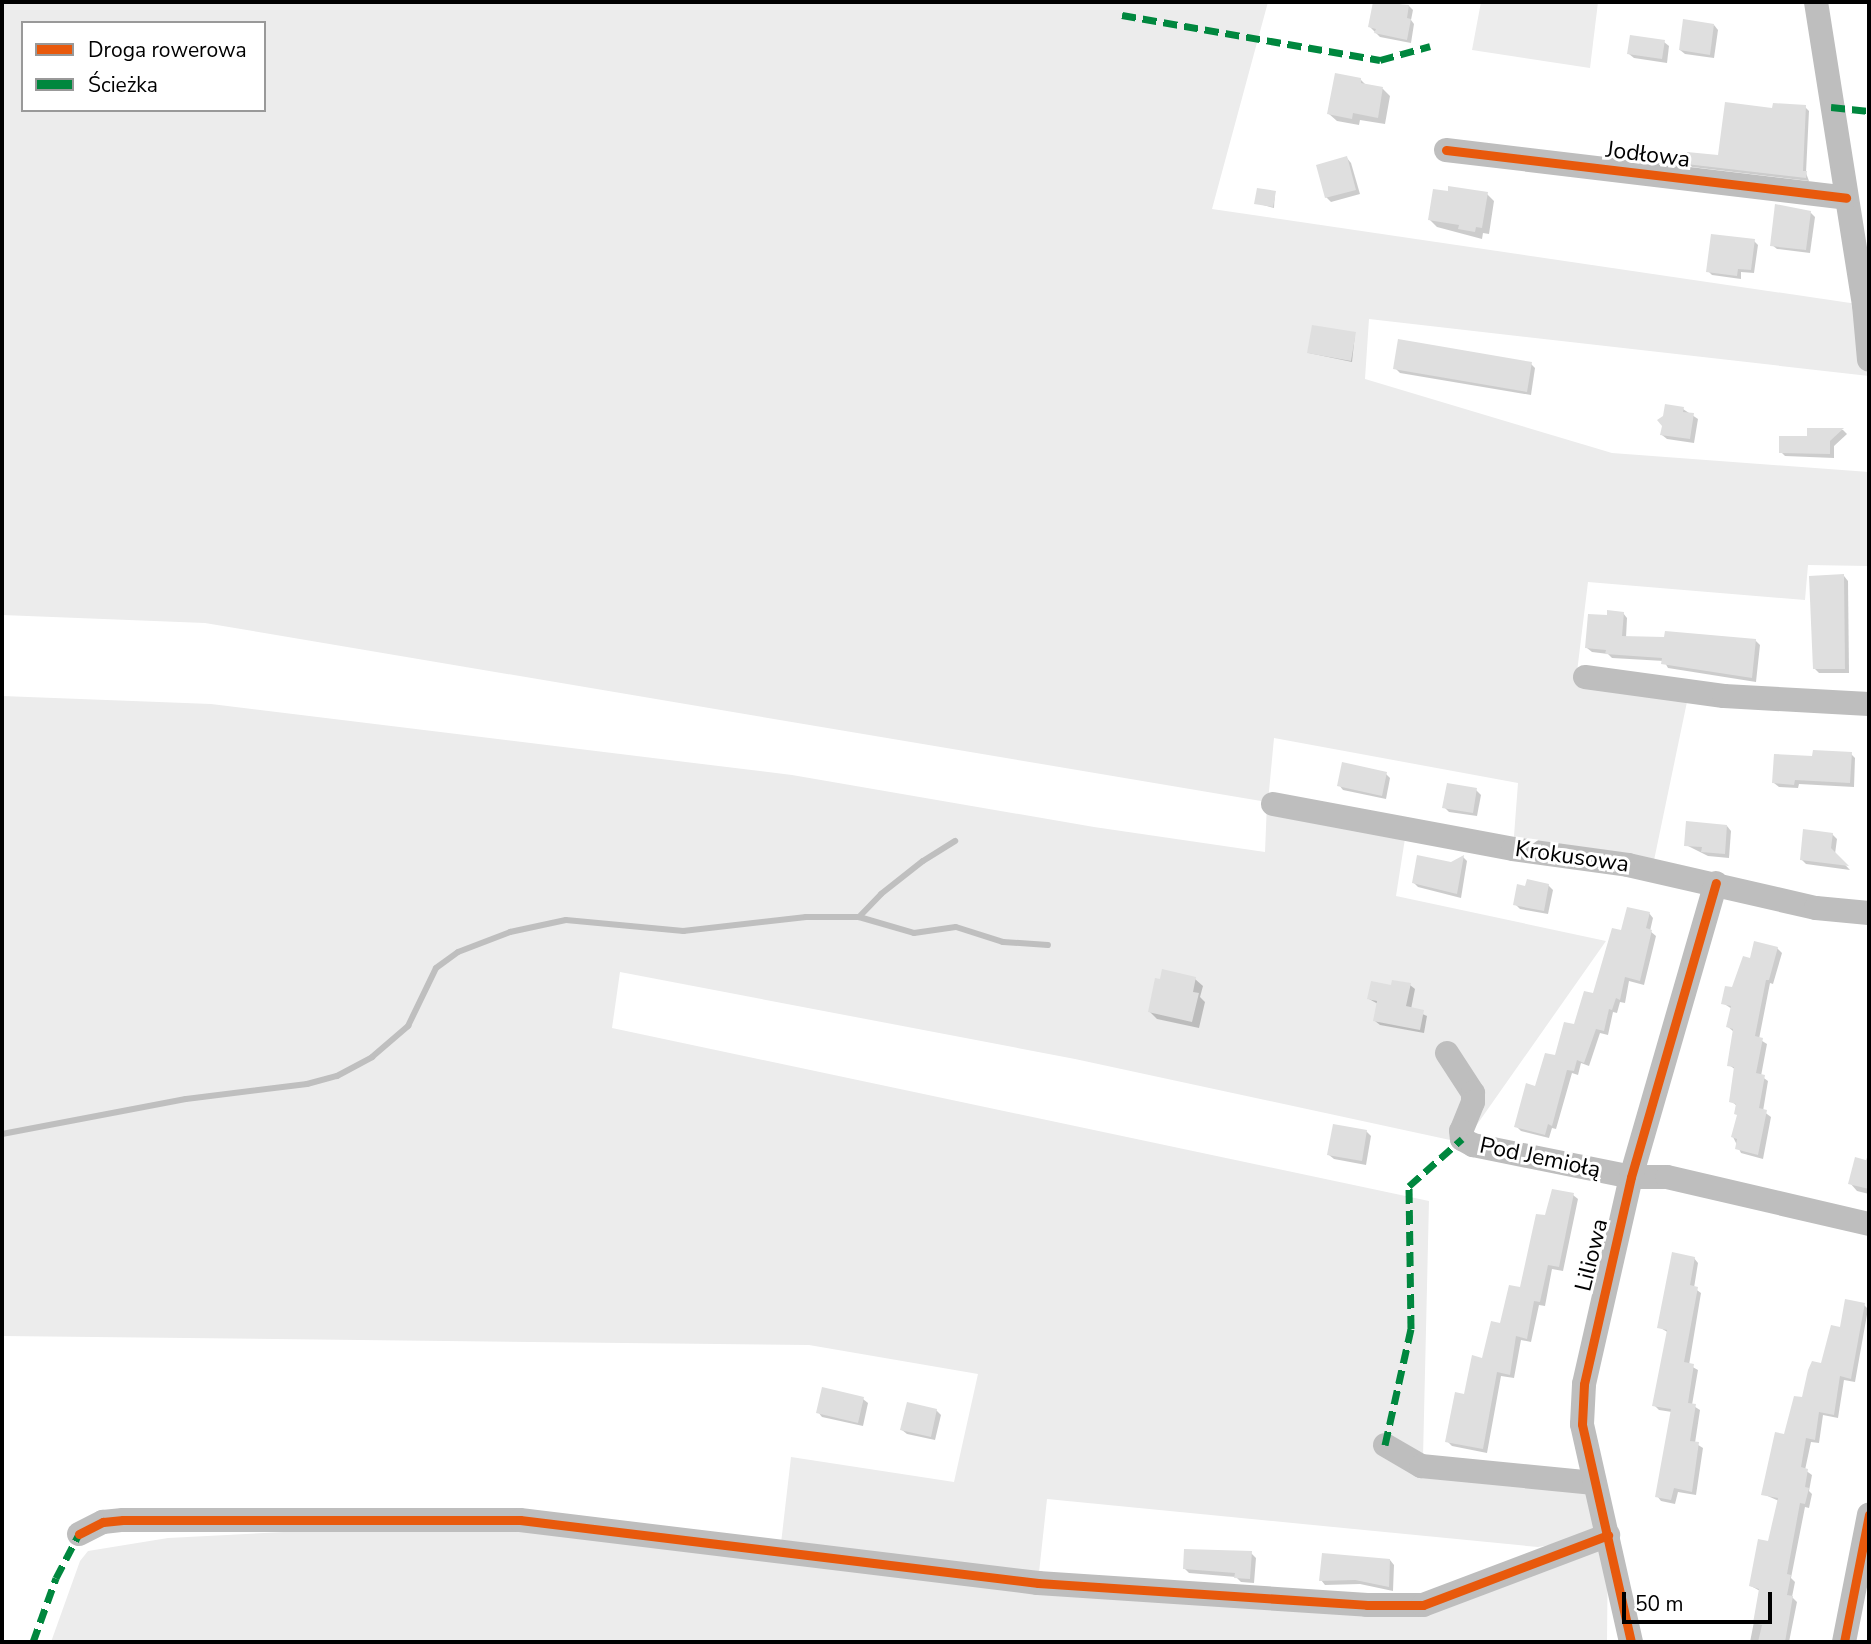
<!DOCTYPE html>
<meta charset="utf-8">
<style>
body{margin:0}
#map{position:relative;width:1871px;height:1644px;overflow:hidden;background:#fff;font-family:"Nunito Sans",sans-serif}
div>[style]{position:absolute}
.green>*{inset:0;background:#ececec}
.shadow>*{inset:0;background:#0003}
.stream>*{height:6px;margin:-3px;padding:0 3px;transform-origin:3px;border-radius:3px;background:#bfbfbf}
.building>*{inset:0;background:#dfdfdf}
.minor>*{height:24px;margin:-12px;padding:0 12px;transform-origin:12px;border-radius:12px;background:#bebebe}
.quiet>*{height:7px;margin-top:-3.5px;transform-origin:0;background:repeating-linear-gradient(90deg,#00873e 0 14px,transparent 0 21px)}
.cycleway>*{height:9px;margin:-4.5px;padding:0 4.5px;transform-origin:4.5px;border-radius:4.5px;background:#e8590c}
span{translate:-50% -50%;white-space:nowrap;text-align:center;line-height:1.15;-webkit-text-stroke:6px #fff;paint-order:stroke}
.street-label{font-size:23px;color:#000}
.frame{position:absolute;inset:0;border:4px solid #000;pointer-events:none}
.legend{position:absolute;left:21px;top:21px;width:245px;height:91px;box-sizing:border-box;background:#fff;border:2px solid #999;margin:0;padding:9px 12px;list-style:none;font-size:21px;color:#000}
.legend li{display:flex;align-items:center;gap:14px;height:35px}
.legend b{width:35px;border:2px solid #999}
.scale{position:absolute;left:1622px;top:1592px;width:150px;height:32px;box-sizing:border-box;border:4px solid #000;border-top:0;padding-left:9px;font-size:21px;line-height:24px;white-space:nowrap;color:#000;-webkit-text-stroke:5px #fff;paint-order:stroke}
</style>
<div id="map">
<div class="green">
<i style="clip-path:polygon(evenodd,2px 2px,1268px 2px,1212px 209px,1864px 305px,1869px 376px,1369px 319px,1365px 379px,1612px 453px,1869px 472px,1869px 566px,1808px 565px,1805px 600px,1588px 582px,1577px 672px,1688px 697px,1652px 870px,1513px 849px,1518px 783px,1274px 738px,1268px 802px,1406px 832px,1396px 896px,1606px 941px,1464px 1143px,1075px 1059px,620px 972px,612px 1028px,1429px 1201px,1423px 1458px,1591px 1473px,1608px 1535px,1607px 1642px,51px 1642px,80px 1561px,88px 1551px,168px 1538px,520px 1520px,780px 1552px,791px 1457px,954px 1482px,978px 1374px,809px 1345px,2px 1336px,2px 696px,211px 704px,792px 775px,1094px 827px,1265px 852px,1267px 802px,205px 623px,2px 615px,2px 2px,23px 23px,264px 23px,264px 110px,23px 110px,23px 23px,2px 2px,1047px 1499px,1538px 1547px,1603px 1536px,1437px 1602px,1038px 1582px,1047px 1499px)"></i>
<i style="clip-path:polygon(1481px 2px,1598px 2px,1590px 68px,1472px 50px)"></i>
</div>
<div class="shadow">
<i style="clip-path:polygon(1383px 2px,1409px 6px,1413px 10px,1411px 20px,1414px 24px,1411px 43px,1380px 37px,1370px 27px)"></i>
<i style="clip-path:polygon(1714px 25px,1718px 30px,1714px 58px,1685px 54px,1680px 50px)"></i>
<i style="clip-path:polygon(1664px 42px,1669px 46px,1667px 63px,1634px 58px,1629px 54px)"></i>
<i style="clip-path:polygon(1361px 80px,1367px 86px,1383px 89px,1390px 96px,1385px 124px,1360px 120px,1359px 125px,1337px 121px,1329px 114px)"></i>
<i style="clip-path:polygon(1805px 107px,1809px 111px,1806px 173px,1809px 181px,1692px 167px,1688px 163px,1720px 157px,1774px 110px)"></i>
<i style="clip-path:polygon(1347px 158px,1351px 163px,1360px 194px,1331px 202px,1326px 197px)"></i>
<i style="clip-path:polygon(1275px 193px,1274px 208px,1256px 203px)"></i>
<i style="clip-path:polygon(1487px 194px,1494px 201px,1489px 234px,1483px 233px,1482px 239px,1437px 227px,1430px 220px)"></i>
<i style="clip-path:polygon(1810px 212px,1815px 217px,1810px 253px,1777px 249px,1772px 245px)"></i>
<i style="clip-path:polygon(1754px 241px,1758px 245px,1754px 273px,1741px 272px,1741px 279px,1712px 275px,1708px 271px)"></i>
<i style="clip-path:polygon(1355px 334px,1352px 362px,1309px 353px)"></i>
<i style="clip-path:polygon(1531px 364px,1535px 368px,1531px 395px,1400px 373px,1395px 368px)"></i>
<i style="clip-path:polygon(1683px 409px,1698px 419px,1694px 443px,1667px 439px,1662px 435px)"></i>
<i style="clip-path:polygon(1809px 430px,1843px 430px,1847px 434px,1834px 446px,1834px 458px,1785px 456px,1781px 452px,1809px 438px)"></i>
<i style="clip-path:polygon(1844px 576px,1848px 581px,1849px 673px,1819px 673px,1815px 669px)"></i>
<i style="clip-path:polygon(1623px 613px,1627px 618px,1626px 638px,1755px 640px,1760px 645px,1756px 682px,1668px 668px,1664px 661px,1612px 658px,1608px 654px,1592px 652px,1587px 648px,1608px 617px)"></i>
<i style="clip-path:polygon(1851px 754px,1855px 758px,1854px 787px,1799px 784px,1798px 788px,1779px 787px,1774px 783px,1814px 758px)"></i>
<i style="clip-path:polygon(1386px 774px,1390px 778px,1386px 799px,1343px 790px,1339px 785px)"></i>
<i style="clip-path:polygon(1476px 790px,1481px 795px,1477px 816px,1449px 812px,1444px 807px)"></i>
<i style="clip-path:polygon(1727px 826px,1731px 831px,1729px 858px,1708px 856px,1686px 845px)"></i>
<i style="clip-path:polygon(1832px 834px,1837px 839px,1835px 854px,1850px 870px,1806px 864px,1802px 860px)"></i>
<i style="clip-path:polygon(1463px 857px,1467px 861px,1461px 898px,1418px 887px,1414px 883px)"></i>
<i style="clip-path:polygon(1548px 885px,1553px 890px,1548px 914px,1520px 909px,1515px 904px)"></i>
<i style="clip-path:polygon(1649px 913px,1653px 918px,1650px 931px,1656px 936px,1644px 985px,1629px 981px,1625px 1003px,1620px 1002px,1617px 1013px,1613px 1012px,1608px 1035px,1600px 1033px,1589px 1066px,1581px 1063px,1578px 1075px,1572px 1073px,1556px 1129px,1552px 1128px,1549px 1138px,1521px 1131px,1516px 1126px,1594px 996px,1622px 932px)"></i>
<i style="clip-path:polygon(1777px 948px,1782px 953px,1773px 984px,1770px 983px,1759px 1039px,1767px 1044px,1761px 1076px,1768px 1081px,1763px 1111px,1771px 1117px,1763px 1159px,1741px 1153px,1733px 1137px,1739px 1116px,1737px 1106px,1731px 1101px,1736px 1070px,1729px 1065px,1734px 1032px,1728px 1027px,1732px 1009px,1723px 1003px,1752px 960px)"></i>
<i style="clip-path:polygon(1195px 979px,1203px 986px,1200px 997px,1205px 1002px,1199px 1028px,1157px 1019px,1149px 1011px)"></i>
<i style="clip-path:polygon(1410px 985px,1415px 989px,1411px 1009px,1427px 1016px,1424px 1033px,1380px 1025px,1375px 1021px,1378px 1004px,1369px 999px,1393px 987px)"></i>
<i style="clip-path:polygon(1366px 1131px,1371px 1136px,1366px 1165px,1334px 1159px,1329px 1155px)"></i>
<i style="clip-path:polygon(1868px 1153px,1869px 1153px,1869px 1194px,1857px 1191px,1850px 1183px,1866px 1162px)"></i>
<i style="clip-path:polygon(1573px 1195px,1578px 1199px,1563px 1271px,1552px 1269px,1545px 1306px,1539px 1305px,1531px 1342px,1521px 1340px,1514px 1378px,1501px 1376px,1487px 1453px,1452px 1446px,1447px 1441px,1465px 1396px,1521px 1289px,1547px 1217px)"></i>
<i style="clip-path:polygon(1694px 1258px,1698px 1263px,1694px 1288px,1701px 1293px,1689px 1365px,1698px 1370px,1692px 1405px,1700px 1410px,1695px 1443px,1703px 1448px,1696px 1495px,1678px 1492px,1675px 1504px,1661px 1501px,1657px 1496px,1672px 1412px,1659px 1410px,1654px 1405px,1669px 1333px,1659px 1327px)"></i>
<i style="clip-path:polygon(1864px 1305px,1868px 1309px,1855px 1382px,1844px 1380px,1838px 1418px,1823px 1415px,1819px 1443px,1811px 1442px,1805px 1470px,1812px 1475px,1809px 1491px,1812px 1494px,1809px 1508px,1805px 1507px,1791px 1578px,1795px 1582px,1792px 1597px,1797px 1602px,1789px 1642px,1750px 1642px,1760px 1591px,1751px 1586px,1770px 1544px,1779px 1501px,1763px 1494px,1785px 1436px,1804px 1399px,1841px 1329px)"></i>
<i style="clip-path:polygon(863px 1399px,868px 1403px,863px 1426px,822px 1417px,818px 1412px)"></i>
<i style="clip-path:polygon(936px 1410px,941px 1415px,935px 1440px,907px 1434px,902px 1430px)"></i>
<i style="clip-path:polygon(1251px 1553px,1256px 1558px,1254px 1583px,1241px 1582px,1236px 1577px,1189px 1573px,1185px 1569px)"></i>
<i style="clip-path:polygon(1390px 1560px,1394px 1565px,1393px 1591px,1360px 1584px,1325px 1585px,1321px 1580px)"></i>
</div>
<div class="stream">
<i style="left:859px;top:917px;width:32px;rotate:-46deg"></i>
<i style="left:881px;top:894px;width:53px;rotate:-38.2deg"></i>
<i style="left:923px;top:861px;width:38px;rotate:-32deg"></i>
<i style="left:2px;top:1134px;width:187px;rotate:-10.8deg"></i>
<i style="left:186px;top:1099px;width:122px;rotate:-7.1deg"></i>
<i style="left:307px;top:1084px;width:31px;rotate:-15deg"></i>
<i style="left:337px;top:1076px;width:40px;rotate:-28deg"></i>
<i style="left:372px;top:1057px;width:48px;rotate:-40.7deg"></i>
<i style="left:408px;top:1026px;width:64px;rotate:-64.2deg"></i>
<i style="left:436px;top:968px;width:27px;rotate:-36deg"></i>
<i style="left:458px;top:952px;width:56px;rotate:-21deg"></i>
<i style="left:510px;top:932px;width:57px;rotate:-12.1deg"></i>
<i style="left:566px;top:920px;width:118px;rotate:5.4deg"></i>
<i style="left:683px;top:931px;width:124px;rotate:-6.5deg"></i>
<i style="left:806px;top:917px;width:53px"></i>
<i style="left:859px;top:917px;width:57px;rotate:16.2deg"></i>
<i style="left:914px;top:933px;width:42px;rotate:-8.1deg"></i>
<i style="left:956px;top:927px;width:49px;rotate:17.7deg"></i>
<i style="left:1003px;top:942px;width:45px;rotate:3.8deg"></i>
</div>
<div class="building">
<i style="clip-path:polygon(1373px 2px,1409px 5px,1407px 18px,1411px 19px,1407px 40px,1374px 33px,1376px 29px,1368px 27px)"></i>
<i style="clip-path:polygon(1683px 19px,1714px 24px,1710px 55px,1679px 50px)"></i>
<i style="clip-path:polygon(1630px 35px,1665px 40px,1662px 59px,1627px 54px)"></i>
<i style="clip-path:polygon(1335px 73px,1361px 78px,1361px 83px,1383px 87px,1378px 118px,1353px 113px,1352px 119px,1327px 114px)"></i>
<i style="clip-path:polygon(1725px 102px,1772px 108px,1773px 103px,1806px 105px,1803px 171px,1807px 171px,1806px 178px,1686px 164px,1687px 152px,1718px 155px)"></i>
<i style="clip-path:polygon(1347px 156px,1356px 190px,1325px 198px,1316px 165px)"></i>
<i style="clip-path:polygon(1448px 186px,1488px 192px,1482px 228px,1476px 227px,1475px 232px,1458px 229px,1459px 225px,1428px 220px,1433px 189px,1448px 191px)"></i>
<i style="clip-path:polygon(1257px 188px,1276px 191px,1273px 207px,1254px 204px)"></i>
<i style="clip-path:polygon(1775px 204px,1811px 211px,1806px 250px,1770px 246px)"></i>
<i style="clip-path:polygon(1711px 234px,1755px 239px,1751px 270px,1738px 269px,1737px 276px,1706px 272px)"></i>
<i style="clip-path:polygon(1312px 325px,1356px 332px,1351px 361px,1307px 353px)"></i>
<i style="clip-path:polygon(1398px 339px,1532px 362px,1527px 392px,1393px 369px)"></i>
<i style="clip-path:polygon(1665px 404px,1684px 407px,1683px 412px,1694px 413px,1690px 439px,1660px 435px,1662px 426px,1657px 420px,1663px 416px)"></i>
<i style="clip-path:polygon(1807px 428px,1844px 428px,1830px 441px,1830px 454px,1779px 453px,1779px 436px,1807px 436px)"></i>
<i style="clip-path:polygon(1844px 574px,1845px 669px,1813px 669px,1809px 576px)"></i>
<i style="clip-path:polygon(1607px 610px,1624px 612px,1622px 636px,1664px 637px,1665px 631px,1756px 639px,1752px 678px,1661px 664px,1662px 658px,1605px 654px,1606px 650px,1585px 648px,1588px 614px,1607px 615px)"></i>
<i style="clip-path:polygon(1813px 750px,1852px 752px,1850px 783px,1795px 780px,1794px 785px,1772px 783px,1774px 754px,1812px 756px)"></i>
<i style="clip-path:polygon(1342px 762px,1387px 772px,1382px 796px,1337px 786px)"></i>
<i style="clip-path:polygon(1447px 783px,1477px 788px,1473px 813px,1442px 808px)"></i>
<i style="clip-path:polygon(1686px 821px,1727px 825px,1725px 854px,1701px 852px,1702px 847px,1684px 846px)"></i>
<i style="clip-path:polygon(1803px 829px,1833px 833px,1831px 848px,1849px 866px,1800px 860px)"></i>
<i style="clip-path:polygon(1417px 855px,1451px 862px,1464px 855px,1457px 894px,1412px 883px)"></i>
<i style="clip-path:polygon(1527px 879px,1549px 884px,1544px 911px,1513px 905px,1517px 884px,1525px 886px)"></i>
<i style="clip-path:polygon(1627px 907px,1650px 912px,1646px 928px,1652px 930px,1640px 981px,1625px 977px,1620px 1000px,1616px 998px,1612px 1010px,1609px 1009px,1604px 1031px,1596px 1029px,1584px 1063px,1577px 1060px,1574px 1071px,1567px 1070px,1552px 1126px,1548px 1124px,1545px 1135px,1514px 1127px,1526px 1083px,1535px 1086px,1545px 1053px,1555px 1055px,1564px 1022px,1574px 1024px,1584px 991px,1593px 993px,1612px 928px,1621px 930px)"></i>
<i style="clip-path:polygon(1754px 941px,1778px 947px,1769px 980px,1766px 980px,1755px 1036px,1763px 1038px,1756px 1073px,1765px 1075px,1759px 1108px,1767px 1110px,1758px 1155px,1735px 1149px,1737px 1139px,1731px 1137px,1737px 1115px,1734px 1114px,1736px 1104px,1729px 1102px,1734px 1067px,1727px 1066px,1733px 1029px,1726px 1027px,1731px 1006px,1721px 1004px,1725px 986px,1732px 987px,1743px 956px,1750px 958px)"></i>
<i style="clip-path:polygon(1162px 969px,1196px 977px,1193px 992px,1199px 993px,1192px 1022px,1148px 1012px,1155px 978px,1160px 979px)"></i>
<i style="clip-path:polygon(1392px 980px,1411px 983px,1406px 1006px,1424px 1010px,1420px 1030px,1373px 1021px,1377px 1001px,1367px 999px,1371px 981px,1391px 985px)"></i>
<i style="clip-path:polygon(1333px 1124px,1367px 1130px,1362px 1161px,1327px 1155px)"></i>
<i style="clip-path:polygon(1855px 1157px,1869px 1161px,1869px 1189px,1848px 1184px)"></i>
<i style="clip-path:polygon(1552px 1189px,1574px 1193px,1559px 1267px,1548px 1265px,1540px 1302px,1534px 1301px,1527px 1339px,1516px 1336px,1510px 1375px,1497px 1372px,1483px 1449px,1445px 1442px,1455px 1392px,1464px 1394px,1472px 1355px,1482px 1358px,1491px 1321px,1500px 1323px,1509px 1285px,1520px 1287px,1536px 1214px,1545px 1215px)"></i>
<i style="clip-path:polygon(1672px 1252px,1695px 1257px,1690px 1285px,1698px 1287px,1684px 1362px,1694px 1364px,1688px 1403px,1696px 1404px,1690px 1441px,1699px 1442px,1692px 1492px,1674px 1488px,1671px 1500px,1655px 1497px,1671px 1409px,1652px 1406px,1667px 1330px,1657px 1328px)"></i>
<i style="clip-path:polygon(1845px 1299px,1865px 1303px,1851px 1379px,1840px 1376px,1834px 1415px,1819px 1412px,1815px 1440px,1806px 1438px,1801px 1467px,1808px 1469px,1805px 1487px,1809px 1488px,1805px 1504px,1800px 1503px,1787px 1574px,1791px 1575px,1787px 1595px,1793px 1596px,1785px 1642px,1758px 1642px,1762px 1625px,1753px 1623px,1759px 1589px,1749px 1586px,1758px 1539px,1768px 1541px,1778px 1498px,1761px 1495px,1775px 1432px,1784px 1434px,1794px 1396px,1802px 1397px,1808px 1370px,1812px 1361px,1821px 1363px,1831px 1325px,1840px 1327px)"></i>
<i style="clip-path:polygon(822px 1387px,864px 1397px,858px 1423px,816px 1413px)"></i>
<i style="clip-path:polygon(907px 1402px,937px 1409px,931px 1437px,900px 1430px)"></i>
<i style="clip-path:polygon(1184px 1549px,1252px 1551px,1250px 1579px,1234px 1578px,1235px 1573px,1183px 1569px)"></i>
<i style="clip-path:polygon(1322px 1553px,1390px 1559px,1389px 1587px,1355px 1580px,1319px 1581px)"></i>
</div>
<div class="minor">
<i style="left:1816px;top:2px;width:307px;rotate:81deg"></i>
<i style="left:1864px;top:305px;width:55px;rotate:84.8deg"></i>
<i style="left:1446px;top:150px;width:403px;rotate:6.8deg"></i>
<i style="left:1585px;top:677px;width:140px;rotate:7.8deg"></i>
<i style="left:1724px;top:696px;width:145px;rotate:3.2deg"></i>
<i style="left:1273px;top:804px;width:244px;rotate:10.6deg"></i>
<i style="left:1513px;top:849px;width:116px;rotate:7.9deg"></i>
<i style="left:1628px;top:865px;width:193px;rotate:12.9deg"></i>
<i style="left:1816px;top:908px;width:53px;rotate:5.4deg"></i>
<i style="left:1447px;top:1053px;width:48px;rotate:57deg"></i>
<i style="left:1473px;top:1093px;width:9px;rotate:90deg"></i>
<i style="left:1473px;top:1102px;width:31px;rotate:112deg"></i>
<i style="left:1461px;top:1131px;width:8px;rotate:83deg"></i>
<i style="left:1462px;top:1139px;width:13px;rotate:29deg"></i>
<i style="left:1473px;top:1145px;width:161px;rotate:11.4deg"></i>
<i style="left:1631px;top:1177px;width:36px"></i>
<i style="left:1667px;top:1177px;width:207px;rotate:13.1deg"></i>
<i style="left:1385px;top:1445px;width:42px;rotate:30.3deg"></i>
<i style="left:1421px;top:1466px;width:174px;rotate:5.6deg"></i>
<i style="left:79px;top:1534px;width:27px;rotate:-27deg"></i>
<i style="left:103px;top:1522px;width:20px;rotate:-6deg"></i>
<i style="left:123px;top:1520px;width:397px"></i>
<i style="left:520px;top:1520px;width:522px;rotate:6.93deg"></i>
<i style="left:1038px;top:1583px;width:330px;rotate:3.8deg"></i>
<i style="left:1367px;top:1605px;width:56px"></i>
<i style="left:1423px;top:1605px;width:198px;rotate:-20.7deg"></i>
<i style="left:1631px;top:1642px;width:223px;rotate:-102.7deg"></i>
<i style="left:1582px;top:1424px;width:40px;rotate:-87.1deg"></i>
<i style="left:1584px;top:1384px;width:212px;rotate:-77.2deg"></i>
<i style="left:1631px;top:1177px;width:306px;rotate:-73.9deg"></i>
<i style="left:1844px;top:1642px;width:130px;rotate:-78.9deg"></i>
</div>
<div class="quiet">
<i style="left:1122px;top:15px;width:262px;rotate:9.9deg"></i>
<i style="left:1380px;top:60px;width:52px;rotate:-15.6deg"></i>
<i style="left:1831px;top:107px;width:38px;rotate:6deg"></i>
<i style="left:1385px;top:1445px;width:119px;rotate:-77.4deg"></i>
<i style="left:1411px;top:1329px;width:143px;rotate:-90.8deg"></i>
<i style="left:1409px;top:1186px;width:71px;rotate:-41.6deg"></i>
<i style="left:33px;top:1642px;width:68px;rotate:-70.2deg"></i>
<i style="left:56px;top:1578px;width:50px;rotate:-62.4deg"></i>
</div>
<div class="cycleway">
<i style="left:1446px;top:150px;width:403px;rotate:6.8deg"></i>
<i style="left:79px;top:1534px;width:27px;rotate:-27deg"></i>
<i style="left:103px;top:1522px;width:20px;rotate:-6deg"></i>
<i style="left:123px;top:1520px;width:397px"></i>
<i style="left:520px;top:1520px;width:522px;rotate:6.93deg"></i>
<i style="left:1038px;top:1583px;width:330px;rotate:3.8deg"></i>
<i style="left:1367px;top:1605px;width:56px"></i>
<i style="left:1423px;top:1605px;width:198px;rotate:-20.7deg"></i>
<i style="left:1631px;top:1642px;width:223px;rotate:-102.7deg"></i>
<i style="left:1582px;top:1424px;width:40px;rotate:-87.1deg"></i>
<i style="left:1584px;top:1384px;width:212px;rotate:-77.2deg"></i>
<i style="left:1631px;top:1177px;width:306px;rotate:-73.9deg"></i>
<i style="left:1844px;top:1642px;width:130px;rotate:-78.9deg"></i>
</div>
<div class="street-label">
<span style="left:1648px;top:155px;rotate:7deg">Jodłowa</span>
<span style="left:1572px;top:857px;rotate:8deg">Krokusowa</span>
<span style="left:1540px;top:1158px;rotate:12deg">Pod Jemiołą</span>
<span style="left:1592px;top:1255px;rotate:-76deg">Liliowa</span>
</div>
<div class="frame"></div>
<ul class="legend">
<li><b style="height:9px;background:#e8590c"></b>Droga rowerowa</li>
<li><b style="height:9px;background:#00873e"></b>Ścieżka</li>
</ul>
<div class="scale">50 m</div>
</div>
